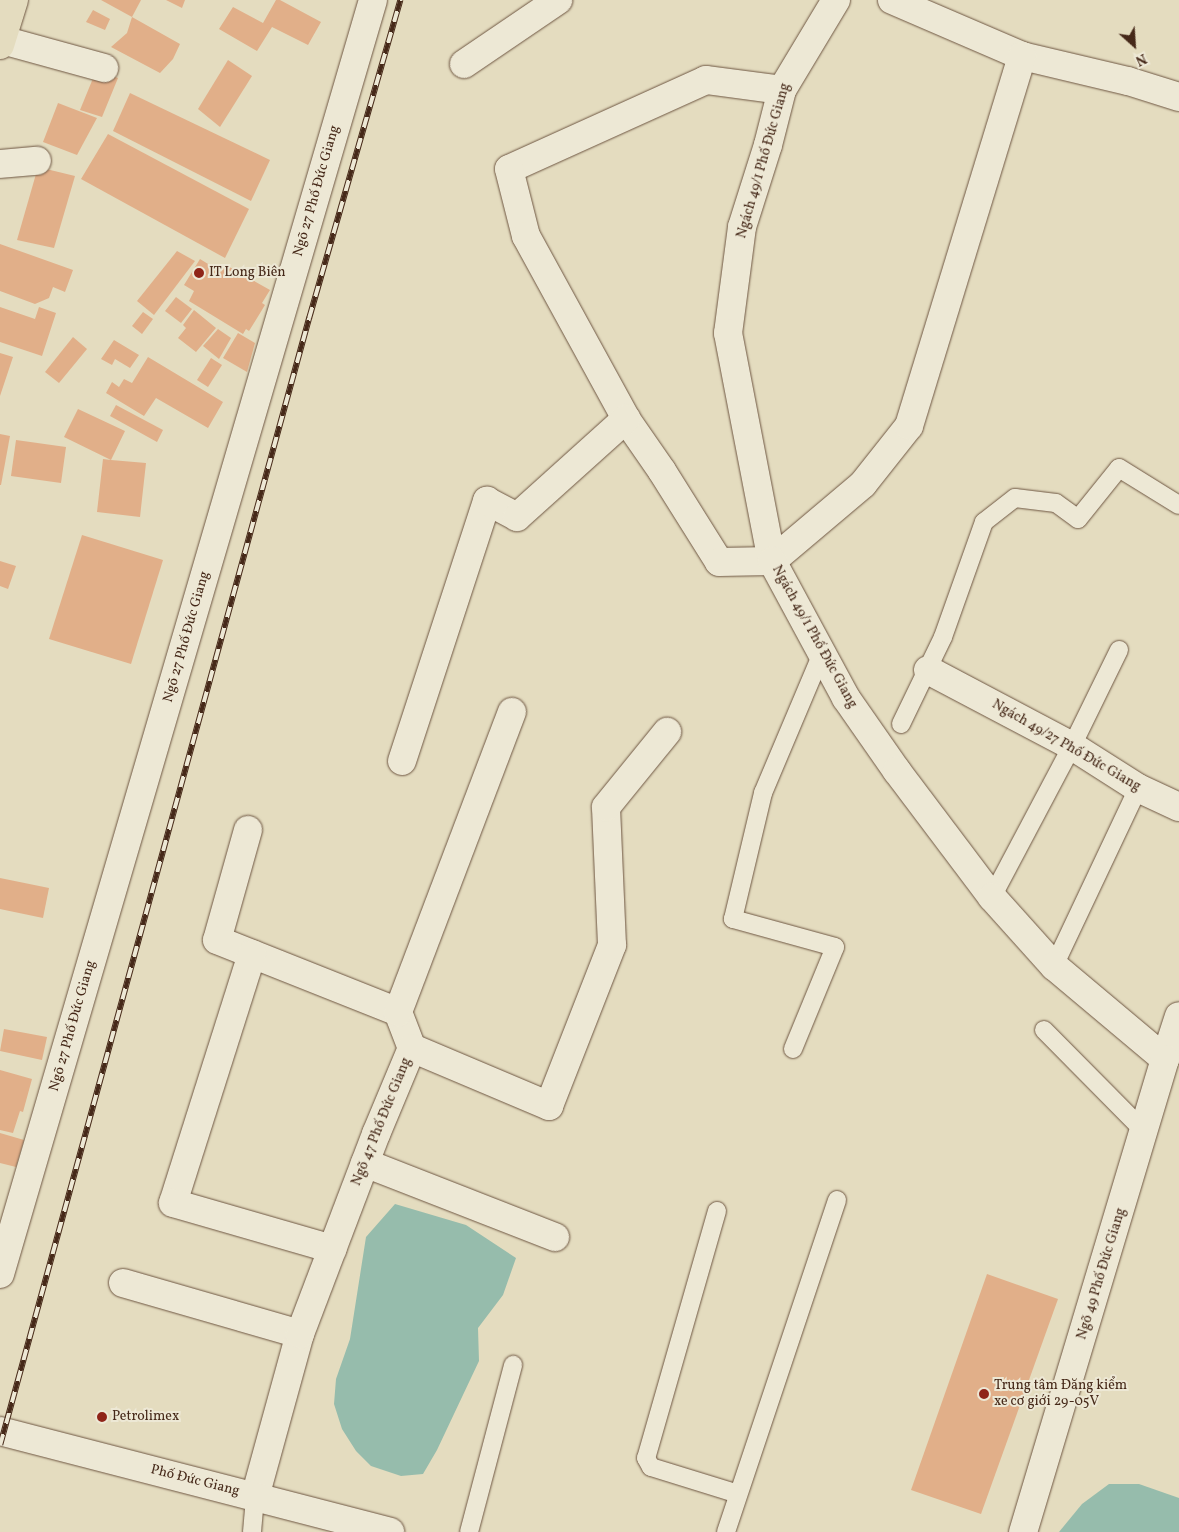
<!DOCTYPE html>
<meta charset="utf-8">
<style>
body{margin:0}
#map{position:relative;width:1179px;height:1532px;overflow:hidden;background:#e4dcbf;font-family:Vollkorn,serif}
div>[style]{position:absolute}
.water>*{inset:0;background:#96bcac}
.building>*{inset:0;background:#e1af89}
.roads{filter:drop-shadow(0 0 1px #6e5642) drop-shadow(0 0 1px #6e5642)}
.lane>*{height:18px;margin:-9px;padding:0 9px;transform-origin:9px;border-radius:9px;background:#ede8d5}
.street>*{height:28px;margin:-14px;padding:0 14px;transform-origin:14px;border-radius:14px;background:#ede8d5}
.secondary>*{height:28px;margin:-14px;padding:0 14px;transform-origin:14px;border-radius:14px;background:#ede8d5}
.primary>*{height:28px;margin:-14px;padding:0 14px;transform-origin:14px;border-radius:14px;background:#e4dcbf}
.rail>*{height:5.5px;margin-top:-2.75px;transform-origin:0;background:repeating-linear-gradient(90deg,#ede8d5 0 11px,#462919 0 22px);box-sizing:border-box;border-block:1px solid #462919}
.dots>*{width:14px;height:14px;translate:-50% -50%;box-sizing:border-box;border:2px solid #ede8d5;border-radius:50%}
span{translate:-50% -50%;white-space:nowrap;text-align:center;line-height:1.15;-webkit-text-stroke:4px #ede8d5;paint-order:stroke}
.street-label{font-size:14px;color:#462919}
.poi-label{font-size:14px;color:#462919}
.left{translate:0 -50%;text-align:left}
.north{position:absolute;left:1109px;top:20px;width:50px;height:50px;-webkit-text-stroke:4px #ede8d5;paint-order:stroke;rotate:154deg;font-size:14px;font-weight:700;line-height:20px;text-align:center;color:#462919}
.north::after{content:'';display:block;margin:auto;width:18px;height:22px;background:#462919;clip-path:polygon(50% 0,100% 100%,50% 72%,0 100%)}
</style>
<div id="map">
<div class="water">
<i style="clip-path:polygon(395px 1204px,466px 1225px,516px 1258px,503px 1295px,478px 1328px,479px 1361px,437px 1450px,423px 1474px,401px 1476px,371px 1466px,356px 1451px,342px 1429px,334px 1404px,336px 1379px,350px 1339px,366px 1237px)"></i>
<i style="clip-path:polygon(1109px 1484px,1139px 1484px,1179px 1498px,1179px 1532px,1059px 1532px,1082px 1504px)"></i>
</div>
<div class="building">
<i style="clip-path:polygon(101px 0,141px 0,132px 17px)"></i>
<i style="clip-path:polygon(166px 0,185px 0,182px 8px)"></i>
<i style="clip-path:polygon(276px 0,280px 0,321px 22px,308px 45px,272px 27px,257px 51px,219px 29px,233px 7px,263px 23px)"></i>
<i style="clip-path:polygon(93px 10px,110px 19px,105px 30px,86px 22px)"></i>
<i style="clip-path:polygon(132px 17px,180px 44px,173px 59px,160px 73px,111px 47px,127px 33px)"></i>
<i style="clip-path:polygon(228px 60px,252px 76px,220px 127px,198px 109px)"></i>
<i style="clip-path:polygon(96px 71px,118px 78px,102px 117px,80px 110px)"></i>
<i style="clip-path:polygon(130px 93px,270px 160px,251px 201px,113px 131px)"></i>
<i style="clip-path:polygon(58px 103px,97px 118px,77px 155px,43px 142px)"></i>
<i style="clip-path:polygon(108px 134px,249px 209px,225px 258px,81px 179px)"></i>
<i style="clip-path:polygon(38px 167px,75px 176px,54px 248px,17px 240px)"></i>
<i style="clip-path:polygon(0 244px,73px 270px,65px 292px,53px 287px,49px 298px,35px 304px,0 291px)"></i>
<i style="clip-path:polygon(177px 251px,195px 261px,154px 315px,137px 301px)"></i>
<i style="clip-path:polygon(200px 259px,221px 272px,226px 265px,270px 290px,262px 303px,265px 305px,249px 331px,246px 329px,243px 334px,189px 301px,194px 291px,184px 285px)"></i>
<i style="clip-path:polygon(176px 297px,192px 309px,181px 323px,165px 311px)"></i>
<i style="clip-path:polygon(0 307px,35px 319px,39px 307px,56px 313px,42px 356px,0 342px)"></i>
<i style="clip-path:polygon(194px 310px,216px 328px,196px 352px,178px 338px,186px 328px,183px 325px)"></i>
<i style="clip-path:polygon(143px 312px,153px 319px,142px 334px,132px 326px)"></i>
<i style="clip-path:polygon(218px 329px,231px 338px,219px 359px,203px 346px)"></i>
<i style="clip-path:polygon(238px 333px,255px 343px,247px 372px,223px 358px)"></i>
<i style="clip-path:polygon(73px 337px,87px 349px,59px 383px,45px 372px)"></i>
<i style="clip-path:polygon(114px 340px,139px 355px,130px 368px,115px 359px,112px 365px,101px 359px)"></i>
<i style="clip-path:polygon(0 353px,13px 357px,0 396px)"></i>
<i style="clip-path:polygon(148px 357px,223px 402px,208px 428px,156px 398px,144px 416px,106px 393px,112px 382px,119px 387px,124px 379px,132px 383px)"></i>
<i style="clip-path:polygon(211px 358px,222px 365px,208px 387px,197px 380px)"></i>
<i style="clip-path:polygon(116px 405px,163px 430px,157px 442px,110px 416px)"></i>
<i style="clip-path:polygon(78px 409px,125px 431px,111px 460px,146px 463px,140px 517px,97px 512px,103px 459px,111px 460px,64px 437px)"></i>
<i style="clip-path:polygon(0 434px,10px 436px,1px 485px,0 485px)"></i>
<i style="clip-path:polygon(16px 440px,66px 447px,61px 483px,11px 476px)"></i>
<i style="clip-path:polygon(82px 535px,163px 560px,131px 664px,49px 639px)"></i>
<i style="clip-path:polygon(0 561px,16px 566px,8px 589px,0 586px)"></i>
<i style="clip-path:polygon(0 878px,49px 888px,43px 918px,0 909px)"></i>
<i style="clip-path:polygon(4px 1029px,47px 1037px,42px 1060px,0 1051px)"></i>
<i style="clip-path:polygon(0 1070px,32px 1079px,23px 1112px,20px 1111px,13px 1133px,0 1130px)"></i>
<i style="clip-path:polygon(0 1133px,24px 1140px,16px 1167px,0 1163px)"></i>
<i style="clip-path:polygon(987px 1274px,1058px 1299px,981px 1514px,911px 1490px)"></i>
</div>
<div class="roads">
<div class="lane">
<i style="left:901px;top:724px;width:97px;rotate:-64.2deg"></i>
<i style="left:943px;top:637px;width:122px;rotate:-70.4deg"></i>
<i style="left:984px;top:522px;width:39px;rotate:-38deg"></i>
<i style="left:1015px;top:498px;width:41px;rotate:7deg"></i>
<i style="left:1056px;top:503px;width:27px;rotate:36deg"></i>
<i style="left:1078px;top:519px;width:65px;rotate:-51.2deg"></i>
<i style="left:1119px;top:468px;width:70px;rotate:31.7deg"></i>
<i style="left:992px;top:897px;width:171px;rotate:-62.1deg"></i>
<i style="left:1072px;top:746px;width:107px;rotate:-63.9deg"></i>
<i style="left:1054px;top:966px;width:197px;rotate:-64.7deg"></i>
<i style="left:1044px;top:1030px;width:144px;rotate:45.3deg"></i>
<i style="left:793px;top:1049px;width:110px;rotate:-67.6deg"></i>
<i style="left:835px;top:947px;width:106px;rotate:-164.6deg"></i>
<i style="left:733px;top:919px;width:130px;rotate:-76.6deg"></i>
<i style="left:763px;top:793px;width:152px;rotate:-67.1deg"></i>
<i style="left:717px;top:1211px;width:257px;rotate:106deg"></i>
<i style="left:646px;top:1458px;width:10px;rotate:61deg"></i>
<i style="left:651px;top:1467px;width:91px;rotate:17.2deg"></i>
<i style="left:252px;top:1532px;width:35px;rotate:-85deg"></i>
<i style="left:469px;top:1532px;width:173px;rotate:-75.2deg"></i>
<i style="left:726px;top:1532px;width:350px;rotate:-71.5deg"></i>
</div>
<div class="street">
<i style="left:892px;top:0;width:142px;rotate:23.3deg"></i>
<i style="left:1022px;top:56px;width:109px;rotate:13.3deg"></i>
<i style="left:1128px;top:81px;width:53px;rotate:17.4deg"></i>
<i style="left:2px;top:40px;width:106px;rotate:15.4deg"></i>
<i style="left:464px;top:64px;width:114px;rotate:-34.2deg"></i>
<i style="left:782px;top:90px;width:77px;rotate:-172.5deg"></i>
<i style="left:706px;top:80px;width:216px;rotate:155.7deg"></i>
<i style="left:509px;top:169px;width:69px;rotate:75.8deg"></i>
<i style="left:526px;top:236px;width:209px;rotate:61.3deg"></i>
<i style="left:626px;top:419px;width:63px;rotate:55.3deg"></i>
<i style="left:662px;top:471px;width:107px;rotate:57.9deg"></i>
<i style="left:719px;top:562px;width:53px;rotate:-1.1deg"></i>
<i style="left:772px;top:561px;width:119px;rotate:-40.2deg"></i>
<i style="left:863px;top:484px;width:74px;rotate:-51.6deg"></i>
<i style="left:909px;top:426px;width:387px;rotate:-73deg"></i>
<i style="left:0;top:164px;width:37px;rotate:-5deg"></i>
<i style="left:928px;top:670px;width:163px;rotate:27.8deg"></i>
<i style="left:1072px;top:746px;width:78px;rotate:32.5deg"></i>
<i style="left:1138px;top:788px;width:45px;rotate:24.9deg"></i>
<i style="left:402px;top:761px;width:274px;rotate:-71.9deg"></i>
<i style="left:487px;top:501px;width:34px;rotate:28deg"></i>
<i style="left:517px;top:517px;width:147px;rotate:-42deg"></i>
<i style="left:248px;top:830px;width:114px;rotate:105.7deg"></i>
<i style="left:217px;top:940px;width:195px;rotate:21.7deg"></i>
<i style="left:398px;top:1012px;width:39px;rotate:69deg"></i>
<i style="left:252px;top:954px;width:261px;rotate:107.6deg"></i>
<i style="left:173px;top:1203px;width:166px;rotate:16.1deg"></i>
<i style="left:398px;top:1012px;width:321px;rotate:-69.2deg"></i>
<i style="left:1165px;top:1059px;width:45px;rotate:-72deg"></i>
<i style="left:365px;top:1163px;width:204px;rotate:21.3deg"></i>
<i style="left:0;top:1274px;width:1327px;rotate:-73.68deg"></i>
<i style="left:123px;top:1283px;width:184px;rotate:16.1deg"></i>
<i style="left:255px;top:1497px;width:169px;rotate:-74.6deg"></i>
<i style="left:300px;top:1334px;width:214px;rotate:-69.2deg"></i>
<i style="left:376px;top:1134px;width:93px;rotate:-67.3deg"></i>
<i style="left:412px;top:1048px;width:149px;rotate:22.9deg"></i>
<i style="left:549px;top:1106px;width:173px;rotate:-68.6deg"></i>
<i style="left:612px;top:945px;width:138px;rotate:-92.5deg"></i>
<i style="left:606px;top:807px;width:97px;rotate:-50.9deg"></i>
</div>
<div class="secondary">
<i style="left:836px;top:0;width:105px;rotate:121deg"></i>
<i style="left:782px;top:90px;width:57px;rotate:104.3deg"></i>
<i style="left:768px;top:145px;width:86px;rotate:107.6deg"></i>
<i style="left:742px;top:227px;width:107px;rotate:97.5deg"></i>
<i style="left:728px;top:333px;width:232px;rotate:79.1deg"></i>
<i style="left:772px;top:561px;width:156px;rotate:61.6deg"></i>
<i style="left:846px;top:698px;width:89px;rotate:55.1deg"></i>
<i style="left:897px;top:771px;width:158px;rotate:53deg"></i>
<i style="left:992px;top:897px;width:93px;rotate:48.1deg"></i>
<i style="left:1054px;top:966px;width:145px;rotate:40deg"></i>
<i style="left:1165px;top:1059px;width:494px;rotate:106.7deg"></i>
<i style="left:0;top:1431px;width:403px;rotate:14.5deg"></i>
</div>
<div class="primary">
<i style="left:0;top:45px;width:47px;rotate:-72.7deg"></i>
</div>
</div>
<div class="rail">
<i style="left:0;top:1445px;width:1169px;rotate:-74.67deg"></i>
<i style="left:309px;top:318px;width:331px;rotate:-74deg"></i>
</div>
<div class="dots">
<i style="left:199px;top:273px;background:#8f2418"></i>
<i style="left:984px;top:1394px;background:#8f2418"></i>
<i style="left:102px;top:1417px;background:#8f2418"></i>
</div>
<div class="street-label">
<span style="left:764px;top:161px;rotate:-74deg">Ngách 49/1 Phố Đức Giang</span>
<span style="left:317px;top:191px;rotate:-74deg">Ngõ 27 Phố Đức Giang</span>
<span style="left:187px;top:637px;rotate:-74deg">Ngõ 27 Phố Đức Giang</span>
<span style="left:814px;top:637px;rotate:61deg">Ngách 49/1 Phố Đức Giang</span>
<span style="left:1066px;top:746px;rotate:30deg">Ngách 49/27 Phố Đức Giang</span>
<span style="left:73px;top:1026px;rotate:-74deg">Ngõ 27 Phố Đức Giang</span>
<span style="left:382px;top:1122px;rotate:-68deg">Ngõ 47 Phố Đức Giang</span>
<span style="left:1102px;top:1274px;rotate:-73deg">Ngõ 49 Phố Đức Giang</span>
<span style="left:195px;top:1481px;rotate:14deg">Phố Đức Giang</span>
</div>
<div class="poi-label">
<span class="left" style="left:209px;top:273px">IT Long Biên</span>
<span class="left" style="left:994px;top:1394px">Trung tâm Đăng kiểm<br>xe cơ giới 29-05V</span>
<span class="left" style="left:112px;top:1417px">Petrolimex</span>
</div>
<div class="north">N</div>
</div>
